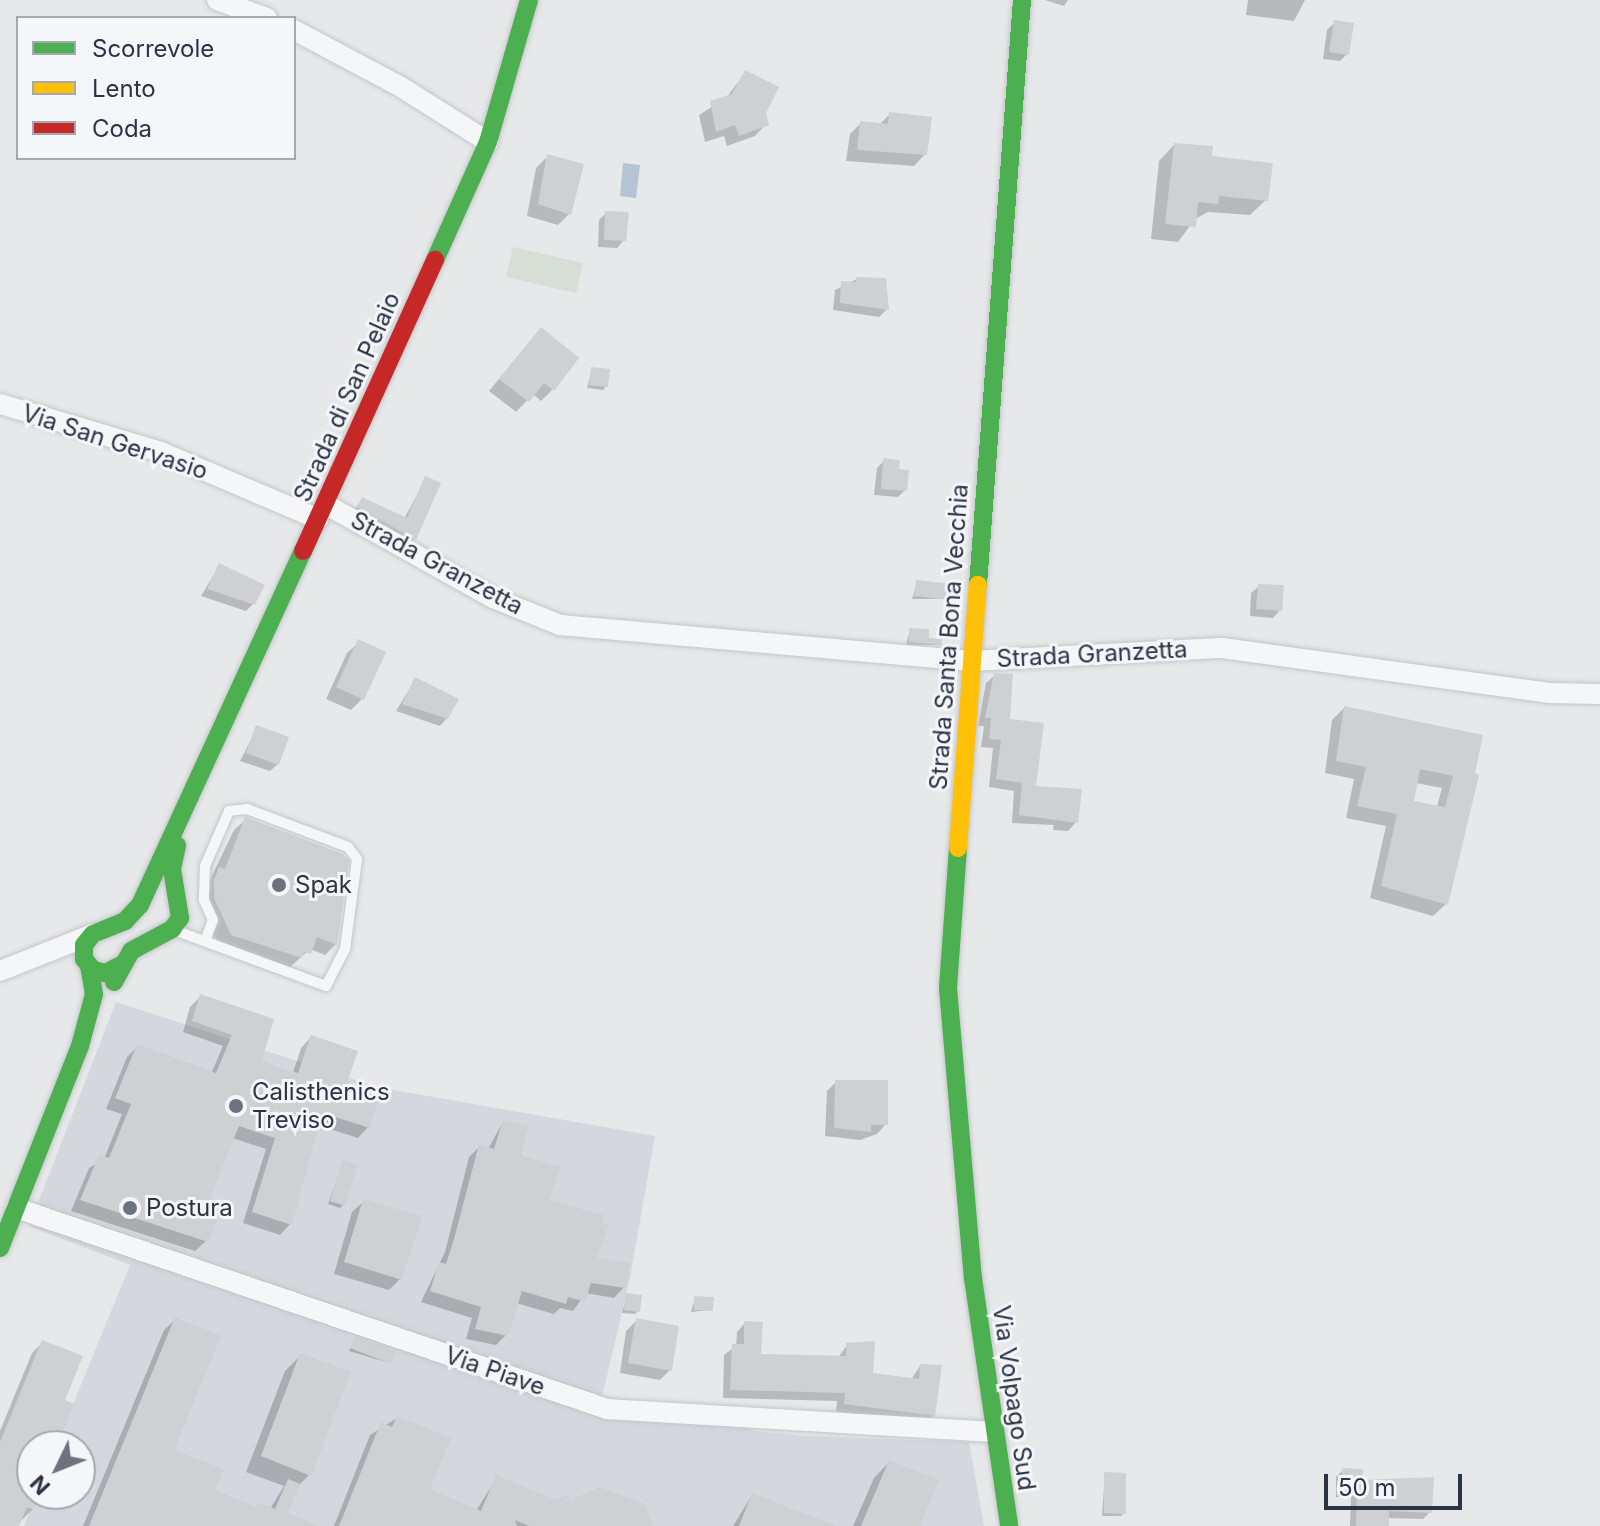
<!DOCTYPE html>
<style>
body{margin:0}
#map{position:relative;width:1600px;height:1526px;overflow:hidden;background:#e6e8ea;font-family:Inter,sans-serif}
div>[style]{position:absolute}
.built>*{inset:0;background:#d4d7dd}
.green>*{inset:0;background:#d6ded6}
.water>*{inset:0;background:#b4c4d5}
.shadow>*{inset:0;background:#0003}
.building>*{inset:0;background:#ced0d3}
.roads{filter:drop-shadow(0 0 2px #c4c6c8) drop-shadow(0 0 2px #c4c6c8)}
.lane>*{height:10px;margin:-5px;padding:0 5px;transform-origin:5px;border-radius:5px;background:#f5f6f7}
.street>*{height:20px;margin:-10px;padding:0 10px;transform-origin:10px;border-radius:10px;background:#f5f6f7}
.fast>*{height:18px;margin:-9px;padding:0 9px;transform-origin:9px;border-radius:9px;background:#4caf50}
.slow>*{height:18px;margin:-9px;padding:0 9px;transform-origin:9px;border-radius:9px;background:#ffc107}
.jam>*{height:18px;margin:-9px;padding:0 9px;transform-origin:9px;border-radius:9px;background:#c62828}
.dots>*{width:22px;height:22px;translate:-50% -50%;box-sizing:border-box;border:4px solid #f4f6f9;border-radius:50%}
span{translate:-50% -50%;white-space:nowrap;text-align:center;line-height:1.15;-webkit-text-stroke:6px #f4f6f9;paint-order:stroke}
.street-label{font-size:24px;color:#2b3445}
.poi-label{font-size:24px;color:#2b3445}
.left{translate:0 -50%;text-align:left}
.legend{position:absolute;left:16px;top:16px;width:280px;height:144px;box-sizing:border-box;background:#f4f6f9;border:2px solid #a4a8b1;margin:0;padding:10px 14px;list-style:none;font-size:24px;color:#2b3445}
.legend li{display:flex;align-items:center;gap:16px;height:40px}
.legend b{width:40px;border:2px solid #a4a8b1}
.north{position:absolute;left:16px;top:1430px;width:80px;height:80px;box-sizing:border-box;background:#f4f6f9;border:2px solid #a4a8b1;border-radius:50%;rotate:227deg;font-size:22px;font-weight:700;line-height:32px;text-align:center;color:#2b3445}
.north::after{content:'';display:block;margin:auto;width:28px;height:36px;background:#6c737f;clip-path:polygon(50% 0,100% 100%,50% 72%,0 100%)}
.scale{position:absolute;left:1324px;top:1474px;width:138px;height:36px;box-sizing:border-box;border:4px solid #2b3445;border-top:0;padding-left:10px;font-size:24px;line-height:28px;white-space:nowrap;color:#2b3445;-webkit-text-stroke:6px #f4f6f9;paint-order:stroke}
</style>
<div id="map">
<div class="built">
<i style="clip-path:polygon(116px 1002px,377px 1087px,655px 1136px,630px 1278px,598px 1414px,737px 1422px,754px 1431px,806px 1436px,969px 1442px,984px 1526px,24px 1526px,37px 1494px,80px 1494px,80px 1446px,56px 1446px,130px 1265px,29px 1226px)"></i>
</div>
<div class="green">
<i style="clip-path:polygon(513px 247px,583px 263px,576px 293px,506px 277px)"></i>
</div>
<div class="water">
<i style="clip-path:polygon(623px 163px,640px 165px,636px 198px,620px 196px)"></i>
</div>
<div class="shadow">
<i style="clip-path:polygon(1045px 0,1068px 0,1064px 6px)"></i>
<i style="clip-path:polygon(1248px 0,1305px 0,1294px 21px,1246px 15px)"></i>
<i style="clip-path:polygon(1335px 22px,1347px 54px,1340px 61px,1323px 59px,1327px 30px)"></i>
<i style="clip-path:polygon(745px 73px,766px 124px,755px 136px,727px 146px,724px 136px,705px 142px,699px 115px,726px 98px)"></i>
<i style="clip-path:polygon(890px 114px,925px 154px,914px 166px,846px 161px,850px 134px,861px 123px,879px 125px)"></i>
<i style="clip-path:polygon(1174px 145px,1209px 157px,1266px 200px,1250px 215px,1208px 212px,1195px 219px,1178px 242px,1151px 239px,1159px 161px)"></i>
<i style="clip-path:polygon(548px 156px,569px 214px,558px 225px,527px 216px,536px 168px)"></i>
<i style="clip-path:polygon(606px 213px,624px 240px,617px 248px,598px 247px,599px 220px)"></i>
<i style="clip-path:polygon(857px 279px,884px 280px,886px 310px,879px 317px,833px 310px,835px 290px)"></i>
<i style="clip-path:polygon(530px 341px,553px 389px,541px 401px,533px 394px,516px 412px,489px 391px)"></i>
<i style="clip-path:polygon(592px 369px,606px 386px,603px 390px,587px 388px)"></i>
<i style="clip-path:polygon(884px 461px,905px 490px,898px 497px,874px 495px,877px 468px)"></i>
<i style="clip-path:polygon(426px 478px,414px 539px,407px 546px,352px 514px,362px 499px,404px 519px)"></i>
<i style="clip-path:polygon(219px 566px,253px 604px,246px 611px,201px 596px)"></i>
<i style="clip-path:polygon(917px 583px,948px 599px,912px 599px)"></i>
<i style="clip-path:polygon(1259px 586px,1280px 610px,1273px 618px,1250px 616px,1251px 593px)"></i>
<i style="clip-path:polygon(910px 630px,927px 640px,940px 645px,906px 645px)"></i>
<i style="clip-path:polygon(359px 642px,362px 699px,351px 710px,326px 699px,347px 653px)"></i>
<i style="clip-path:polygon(995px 675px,1034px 788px,1076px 822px,1068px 831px,1053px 830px,1054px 825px,1012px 823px,1014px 791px,989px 787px,993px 748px,981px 747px,984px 726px,978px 726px,986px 683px)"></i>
<i style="clip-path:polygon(415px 680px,447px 718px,440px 726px,396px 711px)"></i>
<i style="clip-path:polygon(evenodd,1344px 708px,1481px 737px,1446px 904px,1433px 916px,1370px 898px,1386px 826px,1346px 818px,1354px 779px,1325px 773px,1332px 720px,1344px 708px,1416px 783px,1442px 788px,1437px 807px,1411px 802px,1416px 783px)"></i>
<i style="clip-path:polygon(257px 728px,278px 764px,270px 771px,240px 761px)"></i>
<i style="clip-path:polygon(245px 820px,336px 944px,325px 955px,310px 949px,289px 968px,220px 945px,212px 933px,204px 892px,234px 830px)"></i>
<i style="clip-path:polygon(201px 996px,259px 1061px,293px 1073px,301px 1048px,311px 1037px,368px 1127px,358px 1138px,317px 1125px,290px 1224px,280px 1235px,243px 1223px,266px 1149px,232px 1138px,207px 1199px,206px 1241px,195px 1251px,71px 1211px,89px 1168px,104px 1159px,122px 1114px,106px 1109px,127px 1057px,138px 1046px,211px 1074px,223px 1046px,183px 1032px,190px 1007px)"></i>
<i style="clip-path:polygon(836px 1082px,886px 1124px,877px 1134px,860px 1140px,825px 1136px,827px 1091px)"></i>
<i style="clip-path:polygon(503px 1122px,548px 1201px,594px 1259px,624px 1287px,614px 1298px,586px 1293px,573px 1311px,560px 1308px,554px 1314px,516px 1303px,507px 1334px,496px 1345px,466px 1339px,472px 1318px,421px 1302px,445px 1252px,469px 1157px,480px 1146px,488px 1149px)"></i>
<i style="clip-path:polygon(343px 1162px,343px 1205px,340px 1208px,328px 1204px)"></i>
<i style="clip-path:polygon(364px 1201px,400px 1279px,389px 1290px,334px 1274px,352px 1212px)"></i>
<i style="clip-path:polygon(627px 1295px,638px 1311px,635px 1314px,622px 1313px)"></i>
<i style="clip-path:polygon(695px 1298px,711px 1310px,691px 1312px)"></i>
<i style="clip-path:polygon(176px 1319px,172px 1451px,213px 1491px,255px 1508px,259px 1504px,270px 1509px,284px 1486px,246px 1472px,285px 1371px,301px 1355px,309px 1475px,297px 1487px,286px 1514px,315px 1526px,83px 1526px,164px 1330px)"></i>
<i style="clip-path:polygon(636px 1321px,670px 1370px,660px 1380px,620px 1373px,626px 1331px)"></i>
<i style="clip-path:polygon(745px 1323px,759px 1356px,838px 1358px,847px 1345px,871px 1375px,911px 1380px,920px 1366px,934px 1415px,925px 1423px,836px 1412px,837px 1401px,723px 1398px,724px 1355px,736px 1346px,737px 1332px)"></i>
<i style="clip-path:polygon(355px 1339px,389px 1363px,349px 1351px)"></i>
<i style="clip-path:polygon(43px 1342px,62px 1401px,72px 1405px,56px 1446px,32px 1446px,32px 1494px,38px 1494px,33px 1509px,16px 1526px,0 1526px,0 1431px,32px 1353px)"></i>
<i style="clip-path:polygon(397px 1418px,428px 1490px,476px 1511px,497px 1477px,556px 1502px,651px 1526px,334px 1526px,370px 1435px)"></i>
<i style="clip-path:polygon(889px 1462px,918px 1526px,853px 1526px,874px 1478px)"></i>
<i style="clip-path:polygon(1343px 1470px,1361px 1481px,1431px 1479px,1430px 1512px,1423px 1519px,1387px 1518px,1387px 1526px,1350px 1526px,1351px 1497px,1336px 1497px,1336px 1477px)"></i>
<i style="clip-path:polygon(1105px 1474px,1124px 1513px,1121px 1516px,1102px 1516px)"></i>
<i style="clip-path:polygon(752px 1495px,826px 1526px,733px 1526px)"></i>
</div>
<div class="building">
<i style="clip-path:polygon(1334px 20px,1354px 23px,1349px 55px,1329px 52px)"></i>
<i style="clip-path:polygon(745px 70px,779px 87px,766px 113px,769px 125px,739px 136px,735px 125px,716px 132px,710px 101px,732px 94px)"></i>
<i style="clip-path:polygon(889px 112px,932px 117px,927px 155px,857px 150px,860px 121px,888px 124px)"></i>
<i style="clip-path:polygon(1174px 143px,1213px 146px,1212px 156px,1273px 163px,1268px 201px,1219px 196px,1218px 204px,1198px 202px,1196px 227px,1165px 224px)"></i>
<i style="clip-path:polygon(547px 154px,584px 164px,571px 215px,538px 204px)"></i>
<i style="clip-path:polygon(605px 211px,629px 212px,626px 241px,604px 240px)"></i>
<i style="clip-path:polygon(856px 277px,886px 278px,889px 310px,840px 303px,841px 281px,856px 282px)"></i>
<i style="clip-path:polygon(541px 327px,579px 358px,554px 391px,544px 383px,529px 402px,499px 379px)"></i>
<i style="clip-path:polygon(591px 367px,610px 369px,608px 387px,589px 385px)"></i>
<i style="clip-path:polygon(883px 458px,900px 460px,899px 469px,909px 470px,907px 491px,881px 489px)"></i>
<i style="clip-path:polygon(425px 476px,441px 483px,416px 540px,357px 507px,362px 497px,407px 518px)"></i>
<i style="clip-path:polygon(219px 563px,265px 585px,255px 605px,207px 589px)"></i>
<i style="clip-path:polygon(916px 580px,951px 584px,950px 600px,914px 596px)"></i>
<i style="clip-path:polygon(1258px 584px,1284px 585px,1282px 611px,1256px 609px)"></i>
<i style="clip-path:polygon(909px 628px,929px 629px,929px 638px,942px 639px,942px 645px,909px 642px)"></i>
<i style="clip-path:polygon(358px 639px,386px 652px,364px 700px,336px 687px)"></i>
<i style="clip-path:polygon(994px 673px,1013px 674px,1010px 719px,1044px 723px,1036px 786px,1082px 789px,1078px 823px,1019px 815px,1022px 783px,996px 779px,1001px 740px,989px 739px,991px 718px,985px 718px)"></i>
<i style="clip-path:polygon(415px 677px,459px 699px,448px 719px,402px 704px)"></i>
<i style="clip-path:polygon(evenodd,1344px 706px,1483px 735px,1475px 773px,1479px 775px,1448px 905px,1381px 886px,1397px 814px,1357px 806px,1366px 767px,1336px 761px,1344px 706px,1420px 769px,1453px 776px,1445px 807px,1414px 801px,1420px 769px)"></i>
<i style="clip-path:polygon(256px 725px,289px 737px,279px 765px,246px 753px)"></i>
<i style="clip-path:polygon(245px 817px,343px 854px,349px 861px,337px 945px,317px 937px,311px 954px,304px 952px,302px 958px,231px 935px,214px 898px,214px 880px,219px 867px,225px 869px)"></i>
<i style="clip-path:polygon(200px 994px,274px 1019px,262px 1060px,275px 1066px,298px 1073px,311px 1035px,358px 1051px,346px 1086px,380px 1096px,370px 1128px,322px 1113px,292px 1225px,252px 1212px,275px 1138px,239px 1126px,210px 1198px,224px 1204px,208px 1242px,80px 1200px,99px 1155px,109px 1158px,131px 1104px,115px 1098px,137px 1044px,216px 1073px,232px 1035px,192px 1021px)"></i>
<i style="clip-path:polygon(835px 1080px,888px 1080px,888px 1125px,871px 1125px,871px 1132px,834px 1128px)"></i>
<i style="clip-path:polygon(503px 1120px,529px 1125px,521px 1155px,560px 1167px,550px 1200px,603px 1215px,602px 1222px,609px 1224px,597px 1258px,630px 1263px,626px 1288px,591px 1283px,585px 1302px,568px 1297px,566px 1304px,522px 1291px,508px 1336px,475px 1329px,481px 1307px,430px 1291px,439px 1262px,446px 1264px,454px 1239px,479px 1144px,494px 1149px)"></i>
<i style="clip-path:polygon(342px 1160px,358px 1165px,345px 1206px,330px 1201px)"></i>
<i style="clip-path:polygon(363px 1199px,422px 1216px,402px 1280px,344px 1262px)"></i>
<i style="clip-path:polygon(626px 1293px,642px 1295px,640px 1312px,624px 1310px)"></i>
<i style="clip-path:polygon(694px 1296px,714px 1297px,713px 1311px,694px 1310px)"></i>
<i style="clip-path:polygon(175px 1317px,221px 1336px,174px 1450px,224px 1469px,215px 1490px,256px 1507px,258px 1502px,275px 1509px,288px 1479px,300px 1484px,288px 1513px,319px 1526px,89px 1526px)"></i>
<i style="clip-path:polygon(636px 1318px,679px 1326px,672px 1371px,628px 1363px)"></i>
<i style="clip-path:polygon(744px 1321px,763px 1322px,761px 1354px,846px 1356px,846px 1343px,875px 1341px,873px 1373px,919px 1379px,920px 1364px,942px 1365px,935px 1416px,844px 1404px,845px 1393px,730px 1390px,732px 1344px,744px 1344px)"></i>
<i style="clip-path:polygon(355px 1337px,396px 1351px,391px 1364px,350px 1348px)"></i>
<i style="clip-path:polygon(42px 1340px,83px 1356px,65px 1400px,74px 1404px,61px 1437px,50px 1432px,44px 1446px,32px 1446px,32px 1494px,41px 1494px,34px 1510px,27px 1507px,19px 1526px,0 1526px,0 1442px)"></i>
<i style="clip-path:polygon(300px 1353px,351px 1372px,311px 1476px,261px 1456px)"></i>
<i style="clip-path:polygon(397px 1416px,451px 1438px,430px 1489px,481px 1511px,496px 1475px,556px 1500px,569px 1494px,571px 1500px,600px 1487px,645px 1504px,653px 1526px,529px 1526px,515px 1520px,517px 1526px,339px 1526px,381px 1422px,392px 1427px)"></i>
<i style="clip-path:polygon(889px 1460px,939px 1480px,920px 1526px,861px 1526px)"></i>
<i style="clip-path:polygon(1342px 1468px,1363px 1469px,1363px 1480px,1434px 1477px,1432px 1513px,1389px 1511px,1389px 1526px,1356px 1526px,1357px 1491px,1342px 1491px)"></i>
<i style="clip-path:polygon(1104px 1472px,1126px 1473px,1126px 1514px,1104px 1513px)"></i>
<i style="clip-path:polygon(752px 1493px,834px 1525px,834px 1526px,739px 1526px)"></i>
</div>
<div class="roads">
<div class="lane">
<i style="left:174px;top:930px;width:162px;rotate:20.2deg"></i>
<i style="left:326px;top:986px;width:42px;rotate:-62.8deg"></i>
<i style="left:345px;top:949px;width:91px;rotate:-82.4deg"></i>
<i style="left:357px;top:859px;width:15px;rotate:-127deg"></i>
<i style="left:348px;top:847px;width:108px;rotate:-159.4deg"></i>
<i style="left:247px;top:809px;width:18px;rotate:174deg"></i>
<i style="left:229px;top:811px;width:60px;rotate:113.6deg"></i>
<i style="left:205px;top:866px;width:34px;rotate:92deg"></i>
<i style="left:204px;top:900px;width:22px;rotate:66deg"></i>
<i style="left:213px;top:920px;width:22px;rotate:111deg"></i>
</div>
<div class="street">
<i style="left:217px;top:0;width:53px;rotate:19.8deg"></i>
<i style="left:294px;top:30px;width:121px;rotate:28deg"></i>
<i style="left:401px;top:87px;width:103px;rotate:32.3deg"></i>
<i style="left:0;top:404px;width:168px;rotate:16.6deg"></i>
<i style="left:161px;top:452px;width:171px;rotate:23.1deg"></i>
<i style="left:325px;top:504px;width:193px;rotate:29.2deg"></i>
<i style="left:493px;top:598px;width:72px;rotate:21.9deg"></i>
<i style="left:560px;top:625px;width:413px;rotate:5deg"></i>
<i style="left:971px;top:661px;width:251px;rotate:-3deg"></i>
<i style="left:1222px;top:648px;width:330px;rotate:7.8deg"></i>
<i style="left:1549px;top:693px;width:51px;rotate:1.1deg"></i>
<i style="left:0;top:971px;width:100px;rotate:-21.7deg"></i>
<i style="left:16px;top:1208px;width:624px;rotate:18.78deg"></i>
<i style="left:607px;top:1409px;width:387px;rotate:3.4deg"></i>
</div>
<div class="fast">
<i style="left:435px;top:260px;width:129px;rotate:-65.8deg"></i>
<i style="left:488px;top:142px;width:148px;rotate:-73.9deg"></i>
<i style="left:978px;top:585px;width:587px;rotate:-85.7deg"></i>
<i style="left:958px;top:848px;width:140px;rotate:94.1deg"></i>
<i style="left:948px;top:988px;width:291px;rotate:85.1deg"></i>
<i style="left:973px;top:1278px;width:251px;rotate:81.7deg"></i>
<i style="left:121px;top:965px;width:18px;rotate:153deg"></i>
<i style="left:105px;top:973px;width:12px;rotate:-166deg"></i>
<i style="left:93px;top:970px;width:14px;rotate:-129deg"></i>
<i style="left:84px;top:959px;width:14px;rotate:-90deg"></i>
<i style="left:84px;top:945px;width:14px;rotate:-51deg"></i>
<i style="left:93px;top:934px;width:35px;rotate:-22deg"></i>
<i style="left:125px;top:921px;width:22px;rotate:-47deg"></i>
<i style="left:140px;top:905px;width:390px;rotate:-65.3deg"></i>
<i style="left:114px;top:982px;width:35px;rotate:-61deg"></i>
<i style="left:131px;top:951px;width:47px;rotate:-28.2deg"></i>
<i style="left:172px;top:929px;width:14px;rotate:-54deg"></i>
<i style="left:180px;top:918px;width:50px;rotate:-99.3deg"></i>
<i style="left:172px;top:869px;width:24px;rotate:-78deg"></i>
<i style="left:0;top:1248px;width:217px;rotate:-68.4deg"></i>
<i style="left:80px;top:1046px;width:54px;rotate:-74.9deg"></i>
<i style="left:94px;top:994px;width:28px;rotate:-100deg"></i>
</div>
<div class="slow">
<i style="left:958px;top:848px;width:264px;rotate:-85.7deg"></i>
</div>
<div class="jam">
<i style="left:303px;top:551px;width:320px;rotate:-65.6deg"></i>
</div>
</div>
<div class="dots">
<i style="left:279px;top:885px;background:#6c737f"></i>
<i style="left:236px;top:1106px;background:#6c737f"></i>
<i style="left:130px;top:1208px;background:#6c737f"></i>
</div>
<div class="street-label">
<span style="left:347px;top:397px;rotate:-66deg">Strada di San Pelaio</span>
<span style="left:115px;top:442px;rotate:18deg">Via San Gervasio</span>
<span style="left:437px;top:563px;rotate:28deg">Strada Granzetta</span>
<span style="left:949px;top:637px;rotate:-86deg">Strada Santa Bona Vecchia</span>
<span style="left:1092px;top:654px;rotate:-3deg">Strada Granzetta</span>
<span style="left:495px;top:1371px;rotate:19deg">Via Piave</span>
<span style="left:1014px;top:1398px;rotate:82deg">Via Volpago Sud</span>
</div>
<div class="poi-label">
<span class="left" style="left:295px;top:885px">Spak</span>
<span class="left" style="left:252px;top:1106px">Calisthenics<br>Treviso</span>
<span class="left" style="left:146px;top:1208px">Postura</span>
</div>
<ul class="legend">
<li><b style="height:10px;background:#4caf50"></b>Scorrevole</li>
<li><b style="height:10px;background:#ffc107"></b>Lento</li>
<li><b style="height:10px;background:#c62828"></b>Coda</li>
</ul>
<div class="north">N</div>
<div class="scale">50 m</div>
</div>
